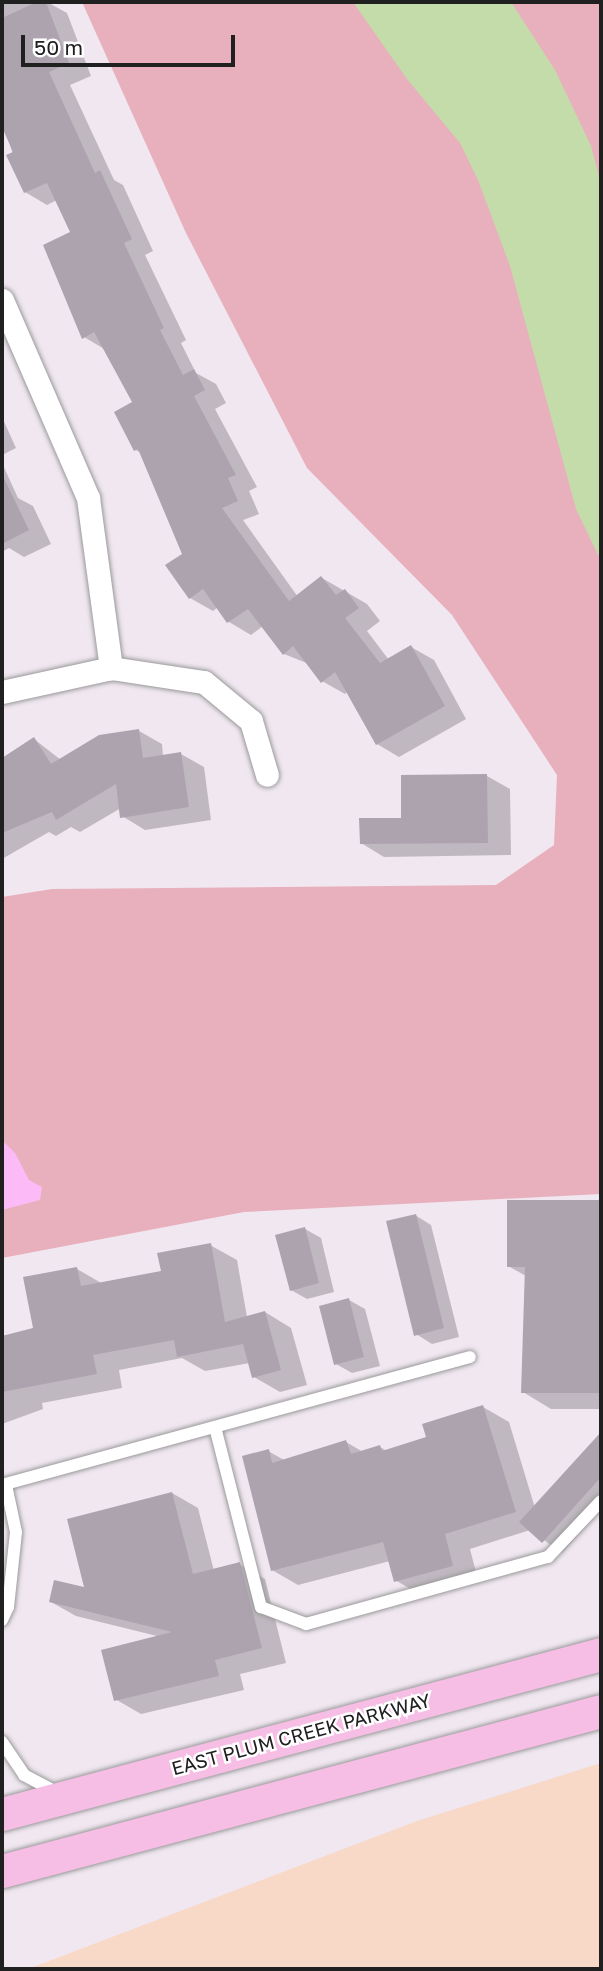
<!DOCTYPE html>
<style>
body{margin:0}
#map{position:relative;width:603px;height:1971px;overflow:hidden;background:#f0e7f0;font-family:"Golos Text",sans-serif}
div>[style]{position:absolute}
.grass>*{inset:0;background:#e8b0bc}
.sand>*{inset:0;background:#fcbaf7}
.park>*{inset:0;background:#f8d8c7}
.water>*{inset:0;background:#c3dcaa}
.shadow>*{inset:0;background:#0003}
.building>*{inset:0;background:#aca3af}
.roads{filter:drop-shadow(0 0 2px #9a9a9a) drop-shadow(0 0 2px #9a9a9a)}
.service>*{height:12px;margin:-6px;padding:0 6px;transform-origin:6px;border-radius:6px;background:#fff}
.minor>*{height:23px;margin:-11.5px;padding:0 11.5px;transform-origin:11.5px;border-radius:11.5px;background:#fff}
.secondary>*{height:33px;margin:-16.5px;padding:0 16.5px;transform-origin:16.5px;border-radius:16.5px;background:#f7bee5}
span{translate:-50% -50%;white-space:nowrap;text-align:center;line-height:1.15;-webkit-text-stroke:5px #fff;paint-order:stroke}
.street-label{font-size:19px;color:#202020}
.frame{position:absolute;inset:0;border:4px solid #202020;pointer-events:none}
.scale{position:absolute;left:21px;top:35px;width:214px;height:32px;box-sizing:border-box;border:4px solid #202020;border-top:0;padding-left:9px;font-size:21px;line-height:24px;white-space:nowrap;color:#202020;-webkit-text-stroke:5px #fff;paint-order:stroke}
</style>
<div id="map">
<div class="grass">
<i style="clip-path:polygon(82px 2px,601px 2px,601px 1194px,244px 1212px,2px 1258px,2px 897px,52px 889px,496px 885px,554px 845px,557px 775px,452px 615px,307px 468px,186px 233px)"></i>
</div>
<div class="sand">
<i style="clip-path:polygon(2px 1140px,15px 1153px,29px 1180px,42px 1187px,40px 1200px,2px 1210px)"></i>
</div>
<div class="park">
<i style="clip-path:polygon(601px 1763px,601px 1969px,28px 1969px,417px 1821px)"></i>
</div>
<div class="water">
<i style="clip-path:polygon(353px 2px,511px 2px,555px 70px,591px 146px,601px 184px,601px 561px,576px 509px,510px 266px,478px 180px,460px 143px,407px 79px)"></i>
</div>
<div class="shadow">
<i style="clip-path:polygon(2px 2px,47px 2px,67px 13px,91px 76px,70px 85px,114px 180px,123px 185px,153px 251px,145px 255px,186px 340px,181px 343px,196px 373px,216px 384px,226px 403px,215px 409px,257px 487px,249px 491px,259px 514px,243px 520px,298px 597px,322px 578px,367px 604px,380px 621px,367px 631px,389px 660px,411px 647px,434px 660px,466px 719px,399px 757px,377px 744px,348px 691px,345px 694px,322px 681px,309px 664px,284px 654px,263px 626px,251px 635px,229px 622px,218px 607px,213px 611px,190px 598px,184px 554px,142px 454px,136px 450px,135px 403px,106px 350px,84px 337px,72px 233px,57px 200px,47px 205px,25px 192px,2px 120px,2px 59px,8px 56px,2px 43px)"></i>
<i style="clip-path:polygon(2px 417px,16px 448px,2px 455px)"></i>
<i style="clip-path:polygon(2px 463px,18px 498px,33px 506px,51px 544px,24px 557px,9px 548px,2px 552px)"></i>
<i style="clip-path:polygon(139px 731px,162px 744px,163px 756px,181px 754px,204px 767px,211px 820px,145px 830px,122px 816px,121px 808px,80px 832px,71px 827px,56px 836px,49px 832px,2px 859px,2px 760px,34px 739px,61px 760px)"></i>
<i style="clip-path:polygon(487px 776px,510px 789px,511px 855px,384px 857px,361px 843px)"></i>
<i style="clip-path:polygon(509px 1202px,601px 1202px,601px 1409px,551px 1409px,523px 1392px,526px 1276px,508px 1266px)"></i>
<i style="clip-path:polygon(415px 1215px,431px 1225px,459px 1337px,432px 1344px,416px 1334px)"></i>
<i style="clip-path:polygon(305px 1229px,321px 1238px,334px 1292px,307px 1299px,291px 1290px)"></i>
<i style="clip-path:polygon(210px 1245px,237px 1260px,247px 1317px,265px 1312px,291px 1328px,307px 1385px,280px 1392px,254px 1377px,250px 1363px,205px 1371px,182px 1358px,119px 1370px,122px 1388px,42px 1403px,43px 1409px,2px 1424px,2px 1338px,35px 1329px,77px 1269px,103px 1284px,163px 1272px)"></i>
<i style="clip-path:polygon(349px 1300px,365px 1309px,380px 1366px,352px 1373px,336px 1364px)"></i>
<i style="clip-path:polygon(483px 1407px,509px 1422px,535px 1508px,601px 1438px,601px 1509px,562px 1553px,530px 1530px,470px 1549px,478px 1580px,421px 1595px,395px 1580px,390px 1561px,298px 1585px,272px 1570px,268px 1451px,286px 1461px,346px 1442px,363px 1452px,380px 1447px,387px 1451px,428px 1439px)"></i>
<i style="clip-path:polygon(172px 1493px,198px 1508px,214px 1571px,239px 1564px,265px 1579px,286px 1663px,240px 1674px,244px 1690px,141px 1714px,115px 1699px,161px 1637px,76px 1616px,51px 1602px,87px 1589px)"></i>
</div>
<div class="building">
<i style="clip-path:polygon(37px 2px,46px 2px,69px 63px,49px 72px,95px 173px,100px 170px,132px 239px,124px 243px,164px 328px,160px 330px,183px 375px,194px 369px,205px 390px,194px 396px,236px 475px,228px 478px,238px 501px,222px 508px,289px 601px,321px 576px,336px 595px,345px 589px,359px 608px,345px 618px,380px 663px,411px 645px,445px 706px,376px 745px,335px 672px,321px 683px,293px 646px,283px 655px,248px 609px,227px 623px,203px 589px,189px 599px,165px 565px,182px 554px,138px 449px,134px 451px,114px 412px,132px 402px,94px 332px,82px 339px,43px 245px,70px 232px,47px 183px,24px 193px,6px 155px,13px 152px,2px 127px,2px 18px)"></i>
<i style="clip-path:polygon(2px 474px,29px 530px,2px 544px)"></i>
<i style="clip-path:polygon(139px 729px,143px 758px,181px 752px,189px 807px,120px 818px,116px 784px,56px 820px,52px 812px,2px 833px,2px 758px,34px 737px,51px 764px,99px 735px)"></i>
<i style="clip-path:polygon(487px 774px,488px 843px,360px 844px,359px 818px,401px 818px,401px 775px)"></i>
<i style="clip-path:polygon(507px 1200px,601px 1200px,601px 1393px,521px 1393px,525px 1267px,507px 1267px)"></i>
<i style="clip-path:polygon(416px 1214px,444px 1328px,414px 1336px,386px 1221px)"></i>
<i style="clip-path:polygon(305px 1227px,319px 1283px,290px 1291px,275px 1235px)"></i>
<i style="clip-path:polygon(211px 1243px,225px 1322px,265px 1311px,281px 1370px,252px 1378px,243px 1344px,177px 1357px,174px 1340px,93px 1355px,97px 1374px,2px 1392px,2px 1336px,33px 1328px,23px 1277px,77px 1267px,81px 1286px,161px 1271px,157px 1253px)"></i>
<i style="clip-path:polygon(349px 1298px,364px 1357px,334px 1365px,319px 1306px)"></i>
<i style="clip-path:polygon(483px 1405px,516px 1512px,445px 1534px,453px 1566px,394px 1582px,383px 1542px,271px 1571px,242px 1456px,269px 1449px,272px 1463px,346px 1440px,351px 1454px,380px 1445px,382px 1451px,426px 1437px,422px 1424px)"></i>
<i style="clip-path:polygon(601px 1432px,601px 1477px,542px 1543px,519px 1522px)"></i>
<i style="clip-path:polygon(172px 1492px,193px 1574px,240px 1562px,262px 1648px,215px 1660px,219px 1676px,114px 1701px,101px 1650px,172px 1632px,49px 1602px,54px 1580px,84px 1587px,67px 1519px)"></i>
</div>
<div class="roads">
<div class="service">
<i style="left:215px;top:1427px;width:186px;rotate:75.7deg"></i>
<i style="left:261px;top:1607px;width:48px;rotate:20.7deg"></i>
<i style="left:306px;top:1624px;width:251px;rotate:-15.5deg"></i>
<i style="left:548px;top:1557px;width:77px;rotate:-46.6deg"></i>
<i style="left:2px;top:1485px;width:485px;rotate:-15.3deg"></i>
<i style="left:2px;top:1620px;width:14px;rotate:-65deg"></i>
<i style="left:8px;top:1607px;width:75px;rotate:-83.9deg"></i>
<i style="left:16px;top:1532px;width:48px;rotate:-102deg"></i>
<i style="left:2px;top:1742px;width:40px;rotate:56deg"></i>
<i style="left:24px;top:1775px;width:36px;rotate:28deg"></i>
</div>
<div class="minor">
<i style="left:2px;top:300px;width:216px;rotate:66.5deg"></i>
<i style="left:88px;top:498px;width:172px;rotate:82.3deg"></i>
<i style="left:2px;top:692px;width:112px;rotate:-12.4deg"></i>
<i style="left:111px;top:668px;width:94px;rotate:8.6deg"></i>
<i style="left:204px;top:682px;width:61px;rotate:39.7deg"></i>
<i style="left:251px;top:721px;width:56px;rotate:73.5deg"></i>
</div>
<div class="secondary">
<i style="left:2px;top:1814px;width:620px;rotate:-14.96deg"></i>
<i style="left:2px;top:1871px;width:620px;rotate:-14.96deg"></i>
</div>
</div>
<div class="street-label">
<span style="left:301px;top:1734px;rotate:-15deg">EAST PLUM CREEK PARKWAY</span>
</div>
<div class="frame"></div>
<div class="scale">50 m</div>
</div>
